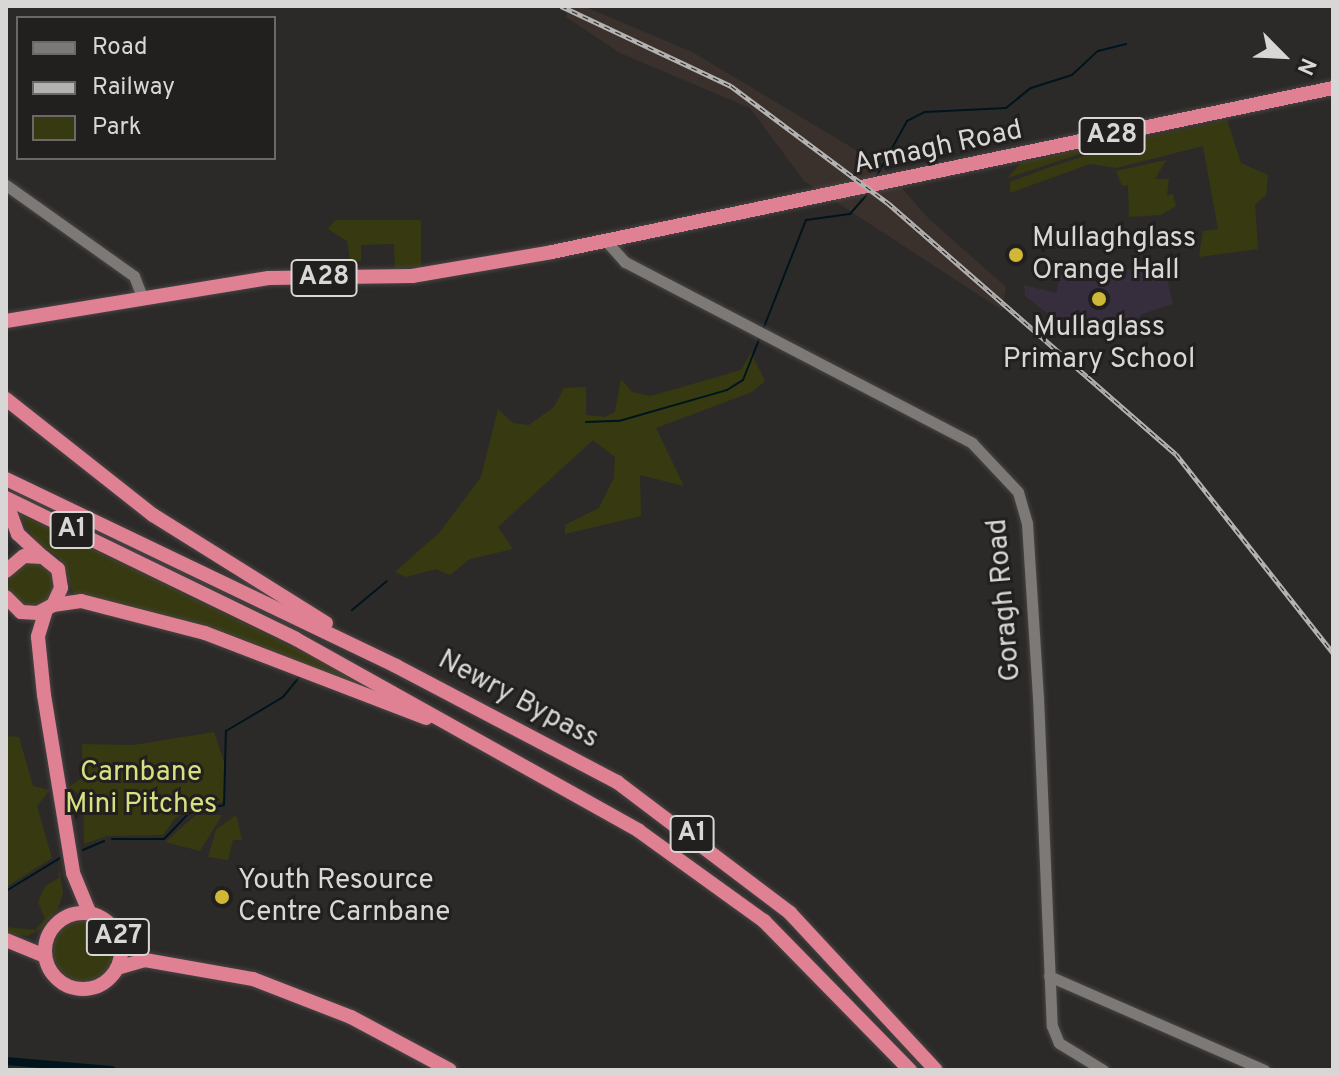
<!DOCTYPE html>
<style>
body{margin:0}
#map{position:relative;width:1339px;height:1076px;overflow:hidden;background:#2c2a28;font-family:Overpass,sans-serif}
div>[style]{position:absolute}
.built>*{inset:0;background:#3a312c}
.education>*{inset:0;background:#362e3d}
.green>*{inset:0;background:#373a10}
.round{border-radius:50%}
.stream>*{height:2px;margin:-1px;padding:0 1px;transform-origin:1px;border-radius:1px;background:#00141d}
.canal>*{height:8px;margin:-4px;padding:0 4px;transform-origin:4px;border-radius:4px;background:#00141d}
.roads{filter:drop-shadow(0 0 2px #484544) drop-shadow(0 0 2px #484544)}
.tertiary>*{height:11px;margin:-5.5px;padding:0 5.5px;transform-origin:5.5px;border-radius:5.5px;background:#7c7977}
.trunk>*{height:14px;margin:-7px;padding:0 7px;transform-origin:7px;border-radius:7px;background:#e08093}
.trunk>.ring{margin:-7px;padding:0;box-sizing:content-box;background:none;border:14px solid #e08093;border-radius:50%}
.rail>*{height:5px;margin-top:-2.5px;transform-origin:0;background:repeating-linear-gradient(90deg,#22201e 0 6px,#b4b2b1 0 12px);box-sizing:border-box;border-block:2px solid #b4b2b1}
.dots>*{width:22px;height:22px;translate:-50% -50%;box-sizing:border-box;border:4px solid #22201e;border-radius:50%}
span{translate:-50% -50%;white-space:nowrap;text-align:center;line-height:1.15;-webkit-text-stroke:6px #22201e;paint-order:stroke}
.shield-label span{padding:2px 6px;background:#22201e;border:2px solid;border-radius:6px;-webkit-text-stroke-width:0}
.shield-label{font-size:26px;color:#d9d7d6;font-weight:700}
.street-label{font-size:28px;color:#d9d7d6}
.poi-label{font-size:28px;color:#d9d7d6}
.left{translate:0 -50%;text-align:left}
.park-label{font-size:28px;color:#d9e082}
.frame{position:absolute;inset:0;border:8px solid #d9d7d6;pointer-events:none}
.legend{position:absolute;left:16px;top:16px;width:260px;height:144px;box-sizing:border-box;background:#22201e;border:2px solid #6b6968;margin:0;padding:10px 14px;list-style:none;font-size:24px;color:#d9d7d6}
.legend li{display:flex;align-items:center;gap:16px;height:40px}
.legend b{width:40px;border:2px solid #6b6968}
.north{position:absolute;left:1243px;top:16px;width:80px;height:80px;-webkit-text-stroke:6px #22201e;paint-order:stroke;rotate:114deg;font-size:22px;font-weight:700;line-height:32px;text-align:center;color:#d9d7d6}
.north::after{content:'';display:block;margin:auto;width:28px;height:36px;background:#d9d7d6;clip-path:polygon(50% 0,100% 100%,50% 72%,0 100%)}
</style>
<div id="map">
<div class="built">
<i style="clip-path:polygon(567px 6px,583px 6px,692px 52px,881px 165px,929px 219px,1006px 287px,1002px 310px,804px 181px,750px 108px,620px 53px,566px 17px)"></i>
</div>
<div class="education">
<i style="clip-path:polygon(1164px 267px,1173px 304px,1142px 314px,1131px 325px,1082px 338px,1064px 336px,1051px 316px,1025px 296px,1024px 285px,1056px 293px,1060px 275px)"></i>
</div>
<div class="green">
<i style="clip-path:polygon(1227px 120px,1241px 163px,1268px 175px,1266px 195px,1255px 204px,1258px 249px,1199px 257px,1203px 231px,1218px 229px,1203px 146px,1116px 168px,1090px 164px,1010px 193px,1010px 182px,1042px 170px,1129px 141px)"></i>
<i style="clip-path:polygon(1132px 137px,1007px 178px,1021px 163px)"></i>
<i style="clip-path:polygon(1166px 160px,1155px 179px,1169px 179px,1167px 195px,1173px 194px,1176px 206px,1161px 215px,1129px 217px,1128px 185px,1122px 186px,1116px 171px)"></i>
<i style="clip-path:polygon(335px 220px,421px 220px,421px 267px,395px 268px,394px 244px,361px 245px,361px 261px,350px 261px,347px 241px,328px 229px)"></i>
<i style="clip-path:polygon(751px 353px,765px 381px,752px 392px,656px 428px,684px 486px,640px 475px,641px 516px,565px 534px,565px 525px,599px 508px,614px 478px,615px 457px,593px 440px,498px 527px,513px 549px,470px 559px,450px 575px,436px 569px,406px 577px,395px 572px,439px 533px,481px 477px,498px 409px,513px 423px,529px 425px,554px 407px,564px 388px,586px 387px,586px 415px,605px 417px,615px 412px,621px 379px,632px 392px,651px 396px,741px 370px)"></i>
<i style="clip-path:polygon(17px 512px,291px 646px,378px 691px,74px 595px,59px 557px,37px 543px)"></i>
<i class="round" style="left:8px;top:563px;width:46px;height:46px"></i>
<i style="clip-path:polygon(214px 732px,225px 765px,224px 801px,176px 817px,163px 835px,107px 836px,84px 844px,83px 797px,69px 787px,83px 777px,82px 744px,134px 745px)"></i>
<i style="clip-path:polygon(6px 736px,19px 737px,33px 786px,50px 790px,37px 806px,52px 858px,6px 887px)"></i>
<i style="clip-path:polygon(196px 815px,222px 815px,200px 851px,165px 842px)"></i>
<i style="clip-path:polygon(236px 815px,242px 840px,233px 840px,228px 860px,208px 857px,216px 830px)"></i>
<i style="clip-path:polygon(58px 861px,63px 893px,58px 909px,40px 929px,28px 936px,6px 934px,6px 927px,35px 930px,45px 919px,38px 902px,45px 886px,59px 878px)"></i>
<i class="round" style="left:53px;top:921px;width:60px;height:60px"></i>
</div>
<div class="stream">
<i style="left:875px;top:179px;width:66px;rotate:-61.1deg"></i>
<i style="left:907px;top:121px;width:20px;rotate:-27deg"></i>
<i style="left:925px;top:112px;width:81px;rotate:-2.8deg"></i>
<i style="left:1006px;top:108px;width:32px;rotate:-39deg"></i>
<i style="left:1031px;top:88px;width:43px;rotate:-17.6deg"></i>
<i style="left:1072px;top:75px;width:35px;rotate:-43deg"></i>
<i style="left:1098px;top:51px;width:29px;rotate:-14deg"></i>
<i style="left:764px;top:327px;width:115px;rotate:-68.6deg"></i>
<i style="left:806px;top:220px;width:44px;rotate:-7.8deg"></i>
<i style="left:850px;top:214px;width:29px;rotate:-49deg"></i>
<i style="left:586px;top:422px;width:33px;rotate:-2deg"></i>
<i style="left:619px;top:421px;width:112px;rotate:-16deg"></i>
<i style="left:727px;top:390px;width:19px;rotate:-32deg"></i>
<i style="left:743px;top:380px;width:46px;rotate:-68.4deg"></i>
<i style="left:352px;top:610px;width:45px;rotate:-39.6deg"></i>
<i style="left:112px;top:839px;width:52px"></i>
<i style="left:164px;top:839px;width:36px;rotate:-46deg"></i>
<i style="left:189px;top:813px;width:36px;rotate:-13deg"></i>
<i style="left:224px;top:805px;width:74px;rotate:-88.5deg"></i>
<i style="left:226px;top:731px;width:66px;rotate:-30.8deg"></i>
<i style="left:283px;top:697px;width:26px;rotate:-51deg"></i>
<i style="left:83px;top:850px;width:23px;rotate:-23deg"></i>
<i style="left:6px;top:891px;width:63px;rotate:-31.4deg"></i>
</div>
<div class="canal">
<i style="left:6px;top:1061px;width:106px;rotate:4.9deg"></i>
</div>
<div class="roads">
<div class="tertiary">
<i style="left:6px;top:185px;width:157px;rotate:35.4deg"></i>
<i style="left:134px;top:276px;width:22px;rotate:69deg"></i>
<i style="left:606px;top:241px;width:28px;rotate:48deg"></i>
<i style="left:625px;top:262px;width:391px;rotate:27.5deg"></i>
<i style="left:972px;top:443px;width:67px;rotate:46.8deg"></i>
<i style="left:1018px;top:492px;width:32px;rotate:74deg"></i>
<i style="left:1027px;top:523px;width:174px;rotate:86.4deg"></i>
<i style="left:1038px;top:697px;width:329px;rotate:87.6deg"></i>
<i style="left:1052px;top:1026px;width:18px;rotate:68deg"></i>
<i style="left:1059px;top:1043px;width:52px;rotate:31.5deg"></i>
<i style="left:1049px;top:976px;width:235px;rotate:23.6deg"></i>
</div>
<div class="trunk">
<i style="left:6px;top:321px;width:266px;rotate:-9.3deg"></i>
<i style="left:269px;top:278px;width:143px;rotate:-0.8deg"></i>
<i style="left:412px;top:276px;width:142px;rotate:-9.7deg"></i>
<i style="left:552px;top:252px;width:798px;rotate:-11.86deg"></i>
<i style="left:6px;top:399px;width:187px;rotate:38.3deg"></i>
<i style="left:153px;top:515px;width:204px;rotate:32deg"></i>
<i style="left:6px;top:479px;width:433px;rotate:25.6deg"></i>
<i style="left:396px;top:666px;width:250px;rotate:27.7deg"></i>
<i style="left:617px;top:782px;width:217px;rotate:37.1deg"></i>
<i style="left:790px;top:913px;width:214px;rotate:47.1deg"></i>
<i style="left:6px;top:498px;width:322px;rotate:25.9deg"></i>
<i style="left:296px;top:639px;width:393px;rotate:29.2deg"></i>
<i style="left:639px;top:831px;width:154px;rotate:35.8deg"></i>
<i style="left:764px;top:921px;width:209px;rotate:45.6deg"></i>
<i style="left:7px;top:504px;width:32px;rotate:70deg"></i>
<i style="left:18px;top:534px;width:34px;rotate:43deg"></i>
<i style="left:6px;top:571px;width:23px;rotate:-40deg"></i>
<i style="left:24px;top:556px;width:19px;rotate:3deg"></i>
<i style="left:43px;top:557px;width:19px;rotate:39deg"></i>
<i style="left:58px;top:569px;width:19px;rotate:81deg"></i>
<i style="left:61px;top:588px;width:19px;rotate:115deg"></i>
<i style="left:53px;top:605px;width:17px;rotate:152deg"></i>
<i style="left:38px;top:613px;width:17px;rotate:-177deg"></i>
<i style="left:21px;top:612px;width:21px;rotate:-135deg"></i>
<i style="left:53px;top:605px;width:28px;rotate:-8deg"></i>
<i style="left:81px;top:601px;width:128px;rotate:14.5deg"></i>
<i style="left:205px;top:633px;width:237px;rotate:21deg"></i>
<i style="left:46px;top:610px;width:28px;rotate:107deg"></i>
<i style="left:38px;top:637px;width:58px;rotate:84.1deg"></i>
<i style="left:44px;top:695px;width:180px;rotate:80.7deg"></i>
<i style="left:73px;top:873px;width:44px;rotate:67.5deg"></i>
<i class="ring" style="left:45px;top:913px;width:62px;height:62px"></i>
<i style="left:6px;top:940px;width:42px;rotate:22.3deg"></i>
<i style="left:117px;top:968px;width:29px;rotate:-16deg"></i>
<i style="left:145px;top:960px;width:110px;rotate:10deg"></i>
<i style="left:253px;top:979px;width:105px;rotate:21.2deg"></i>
<i style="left:351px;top:1017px;width:112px;rotate:28.2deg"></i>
</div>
</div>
<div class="rail">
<i style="left:561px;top:6px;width:188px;rotate:25.2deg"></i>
<i style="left:731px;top:86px;width:196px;rotate:36.7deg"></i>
<i style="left:888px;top:203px;width:382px;rotate:41.1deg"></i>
<i style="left:1176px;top:454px;width:253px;rotate:51.7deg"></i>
</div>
<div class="dots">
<i style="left:1016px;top:255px;background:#d1b736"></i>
<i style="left:1099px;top:299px;background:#d1b736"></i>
<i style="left:222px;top:897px;background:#d1b736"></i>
</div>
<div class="shield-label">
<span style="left:1112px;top:136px">A28</span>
<span style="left:324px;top:278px">A28</span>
<span style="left:72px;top:530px">A1</span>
<span style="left:692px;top:834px">A1</span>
<span style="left:118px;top:937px">A27</span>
</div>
<div class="street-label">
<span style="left:938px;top:148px;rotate:-12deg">Armagh Road</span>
<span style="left:1005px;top:600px;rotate:-95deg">Goragh Road</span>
<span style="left:518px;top:700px;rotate:28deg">Newry Bypass</span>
</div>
<div class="poi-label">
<span class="left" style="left:1032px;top:255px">Mullaghglass<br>Orange Hall</span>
<span style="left:1099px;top:344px">Mullaglass<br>Primary School</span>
<span class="left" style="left:238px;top:897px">Youth Resource<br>Centre Carnbane</span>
</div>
<div class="park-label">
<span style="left:141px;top:789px">Carnbane<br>Mini Pitches</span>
</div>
<div class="frame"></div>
<ul class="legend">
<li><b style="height:10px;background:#7c7977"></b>Road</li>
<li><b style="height:10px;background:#b4b2b1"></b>Railway</li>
<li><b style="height:22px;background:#373a10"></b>Park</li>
</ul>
<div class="north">N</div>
</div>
